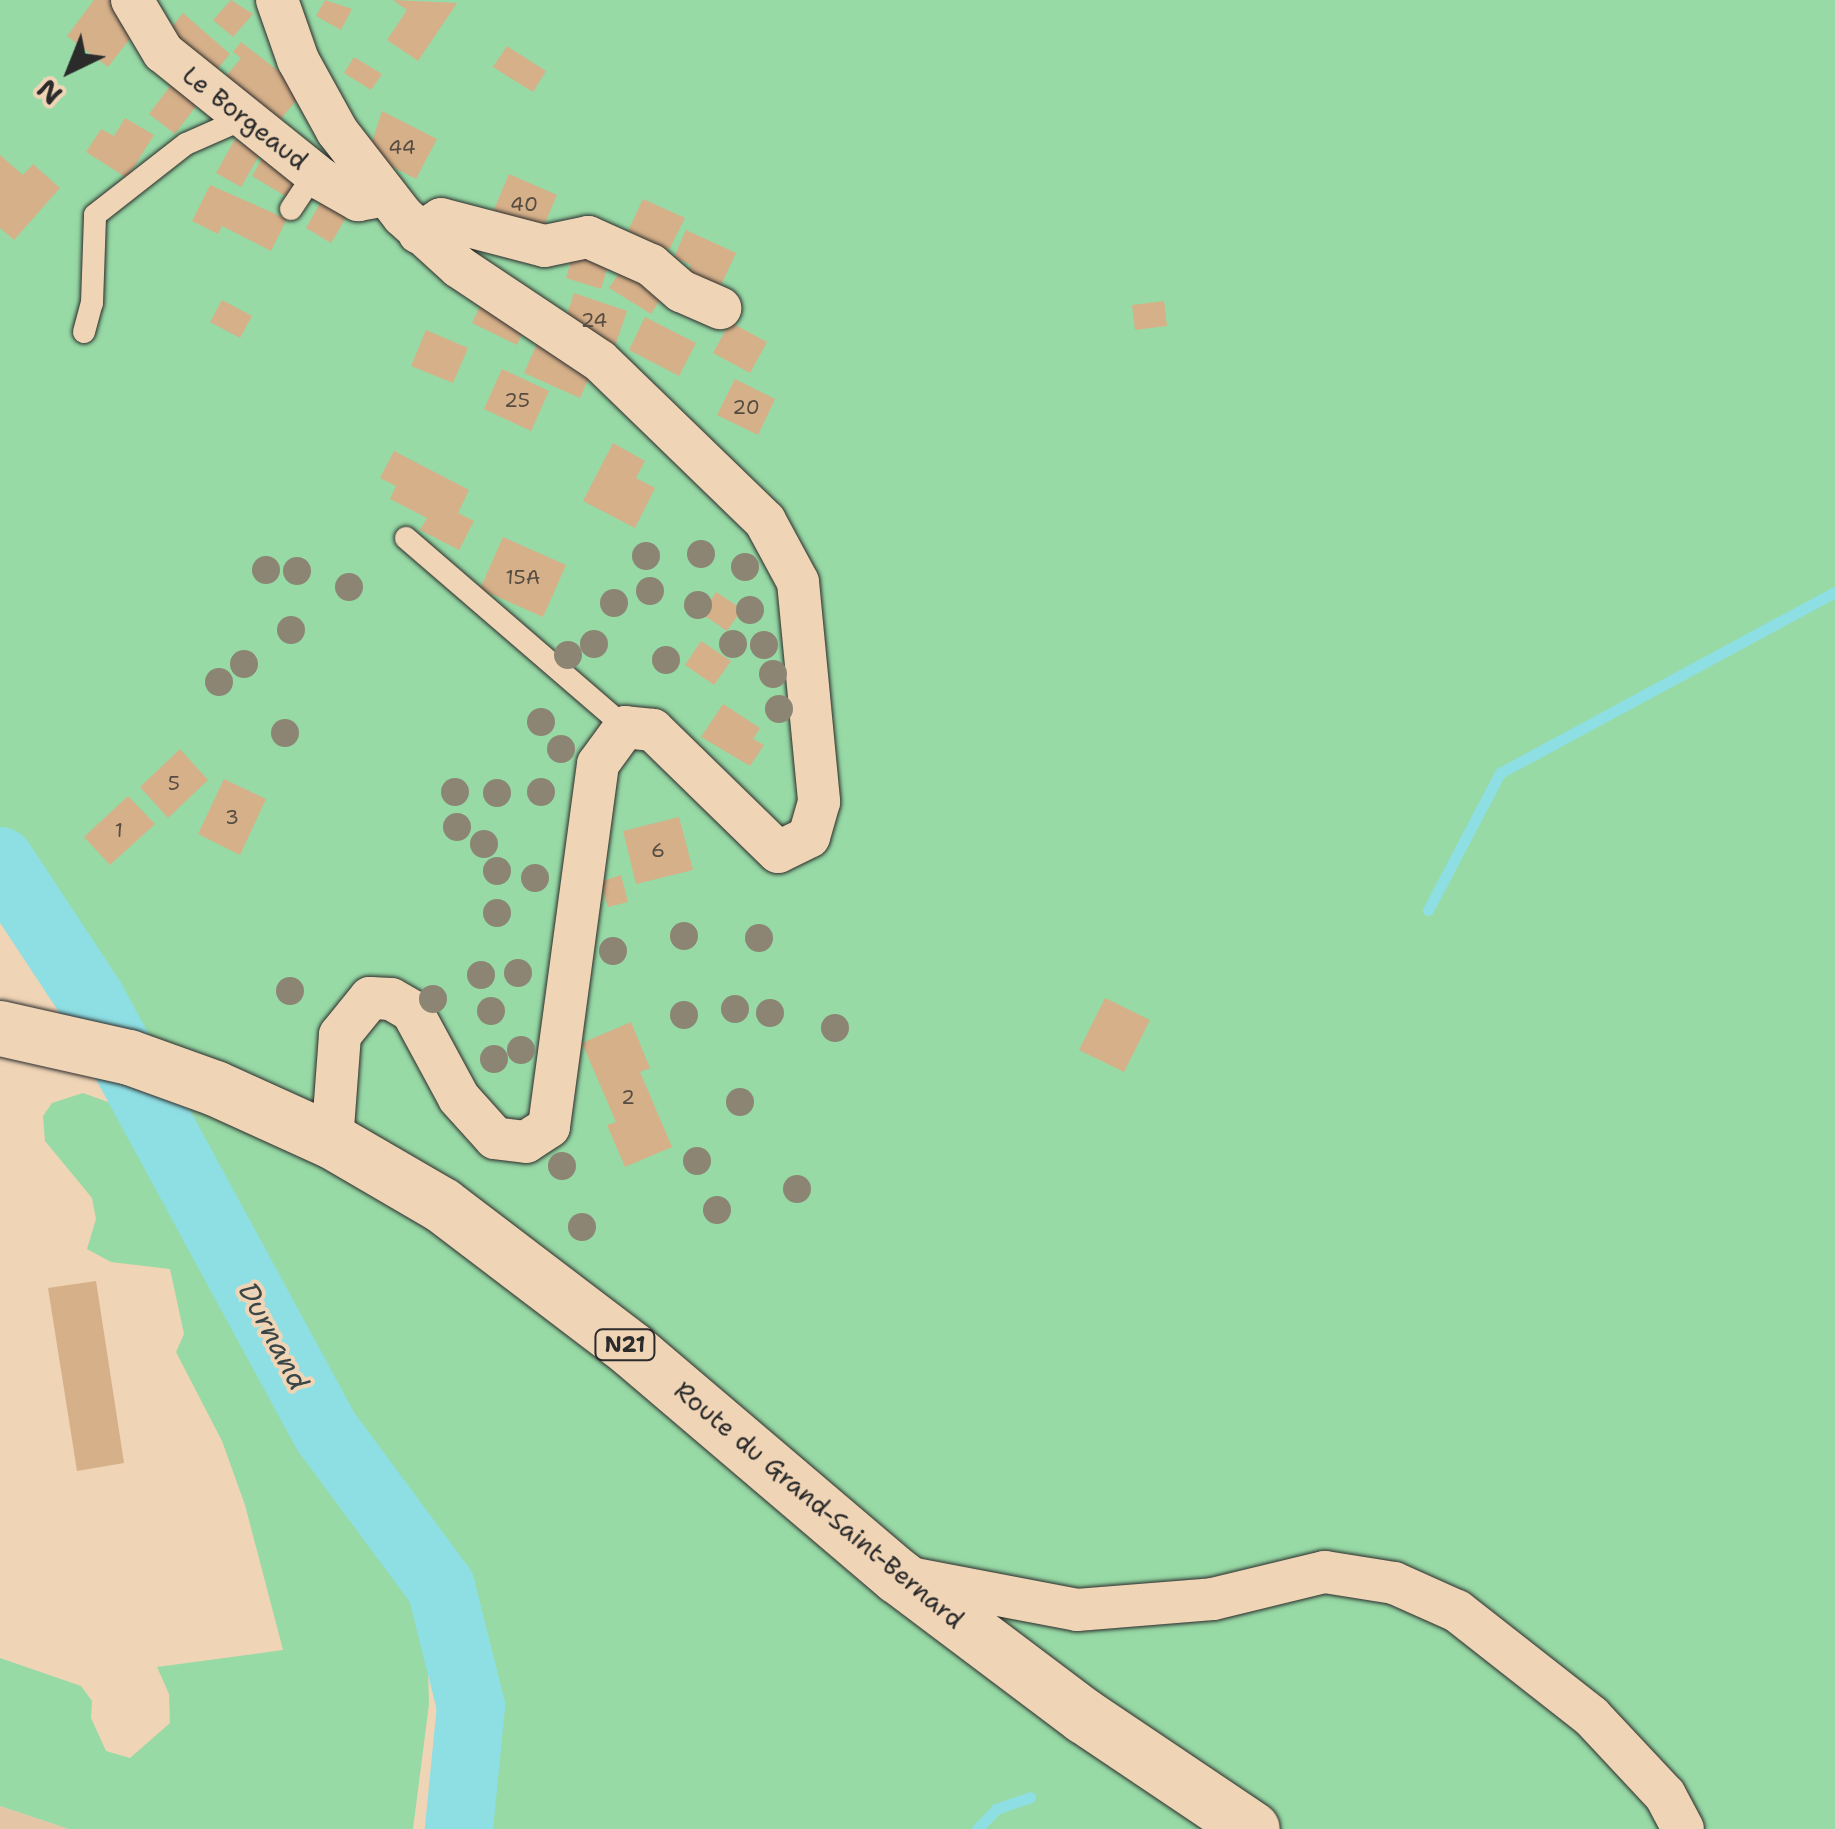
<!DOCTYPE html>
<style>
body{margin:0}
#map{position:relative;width:1835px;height:1829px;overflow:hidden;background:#efd4b6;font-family:"Shantell Sans",sans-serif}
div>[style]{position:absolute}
.built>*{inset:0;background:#e4c6a6}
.green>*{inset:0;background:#97daa6}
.stream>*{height:11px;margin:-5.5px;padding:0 5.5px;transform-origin:5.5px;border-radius:5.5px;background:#8edfe4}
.river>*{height:68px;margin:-34px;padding:0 34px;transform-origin:34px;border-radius:34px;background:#8edfe4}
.building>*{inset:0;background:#d6b089}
.roads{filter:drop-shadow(0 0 2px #2b2b2b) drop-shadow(0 0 2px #2b2b2b)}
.lane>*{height:22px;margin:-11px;padding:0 11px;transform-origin:11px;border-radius:11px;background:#efd4b6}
.street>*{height:42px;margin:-21px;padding:0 21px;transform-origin:21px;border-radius:21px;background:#efd4b6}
.primary>*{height:55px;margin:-27.5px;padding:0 27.5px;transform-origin:27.5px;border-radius:27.5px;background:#efd4b6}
.trees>*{width:28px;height:28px;margin:-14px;border-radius:50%;background:#8c8573}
span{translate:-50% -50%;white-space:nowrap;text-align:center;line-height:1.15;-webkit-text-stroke:8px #efd4b6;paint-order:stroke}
.number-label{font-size:20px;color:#564c42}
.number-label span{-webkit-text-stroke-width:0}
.shield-label span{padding:2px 8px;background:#efd4b6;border:2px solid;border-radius:8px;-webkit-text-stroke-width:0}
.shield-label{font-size:22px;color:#2b2b2b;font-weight:700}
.street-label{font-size:25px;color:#2b2b2b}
.water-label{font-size:28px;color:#3a4647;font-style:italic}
.north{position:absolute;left:20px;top:20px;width:100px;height:100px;-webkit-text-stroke:8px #efd4b6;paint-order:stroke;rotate:223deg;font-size:28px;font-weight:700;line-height:40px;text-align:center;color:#2b2b2b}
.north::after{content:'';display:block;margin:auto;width:35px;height:45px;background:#2b2b2b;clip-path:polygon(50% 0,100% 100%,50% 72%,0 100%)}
</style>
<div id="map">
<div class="built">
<i style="clip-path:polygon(0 1806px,69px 1829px,0 1829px)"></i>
</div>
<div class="green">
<i style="clip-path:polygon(0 0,1835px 0,1835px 1829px,460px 1829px,474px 1786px,449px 1588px,229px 1290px,171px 1111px,91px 987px,82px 984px,76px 963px,0 846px)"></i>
<i style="clip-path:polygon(83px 1093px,116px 1105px,140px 1125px,171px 1169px,202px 1262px,246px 1352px,272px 1381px,411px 1597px,428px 1669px,429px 1704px,413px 1829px,69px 1829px,0 1806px,0 1658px,81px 1686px,92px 1701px,91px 1718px,106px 1751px,130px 1758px,170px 1723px,169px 1694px,157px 1667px,283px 1650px,245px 1505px,222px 1441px,176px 1352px,184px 1334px,170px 1269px,111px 1262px,87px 1249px,96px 1219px,92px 1198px,45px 1141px,43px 1116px,52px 1103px)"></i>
</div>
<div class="stream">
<i style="left:1428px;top:910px;width:155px;rotate:-62.3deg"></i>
<i style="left:1500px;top:773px;width:381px;rotate:-28.4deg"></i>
<i style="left:977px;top:1829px;width:28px;rotate:-46deg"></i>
<i style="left:996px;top:1809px;width:36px;rotate:-19deg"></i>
</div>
<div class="river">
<i style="left:0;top:861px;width:165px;rotate:56.6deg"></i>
<i style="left:91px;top:999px;width:494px;rotate:61.5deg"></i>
<i style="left:327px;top:1433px;width:192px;rotate:53.5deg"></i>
<i style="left:441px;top:1587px;width:123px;rotate:75.9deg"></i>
<i style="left:471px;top:1706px;width:124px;rotate:95.6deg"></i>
</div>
<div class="building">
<i style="clip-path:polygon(94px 0,114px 0,143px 22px,108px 67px,67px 36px)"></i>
<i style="clip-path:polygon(231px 0,253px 14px,233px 37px,213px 20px)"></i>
<i style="clip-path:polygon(325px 0,352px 9px,341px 30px,316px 16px)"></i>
<i style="clip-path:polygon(393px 0,457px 3px,418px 61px,387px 40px,407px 10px)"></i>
<i style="clip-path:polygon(183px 13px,230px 54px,210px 78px,161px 41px)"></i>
<i style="clip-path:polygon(241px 42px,304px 91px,272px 130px,218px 86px,241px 58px,233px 52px)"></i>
<i style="clip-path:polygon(507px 46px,546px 71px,533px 92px,493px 67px)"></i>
<i style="clip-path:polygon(354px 57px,382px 74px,371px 90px,344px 73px)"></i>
<i style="clip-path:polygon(177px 77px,203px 97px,175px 134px,149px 114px)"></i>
<i style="clip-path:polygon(382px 111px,437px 139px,416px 179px,368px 154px)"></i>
<i style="clip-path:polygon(125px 118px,154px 135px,127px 178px,86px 152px,101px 129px,114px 136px)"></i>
<i style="clip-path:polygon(235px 139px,260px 154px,241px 187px,216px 173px)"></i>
<i style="clip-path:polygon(267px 150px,302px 170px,287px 197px,252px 176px)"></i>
<i style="clip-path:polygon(0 155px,23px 175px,33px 164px,60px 188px,14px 240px,0 228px)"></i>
<i style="clip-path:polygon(509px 174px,557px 195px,540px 235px,492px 214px)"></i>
<i style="clip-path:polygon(210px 185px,287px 219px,271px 251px,222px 226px,218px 234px,192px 221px)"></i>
<i style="clip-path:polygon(327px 191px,353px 206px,331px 243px,306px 228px)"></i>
<i style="clip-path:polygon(643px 199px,685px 218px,669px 250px,628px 231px)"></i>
<i style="clip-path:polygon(686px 230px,736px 253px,715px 298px,683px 284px,691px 265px,674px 257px)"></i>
<i style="clip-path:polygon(577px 242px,612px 253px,601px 289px,566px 278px)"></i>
<i style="clip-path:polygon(627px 261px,668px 287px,651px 314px,609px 288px)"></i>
<i style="clip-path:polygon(574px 293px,627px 311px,615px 346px,562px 329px)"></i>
<i style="clip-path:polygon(222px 300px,252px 316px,240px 338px,210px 322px)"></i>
<i style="clip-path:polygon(1164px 301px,1167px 326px,1135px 330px,1132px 305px)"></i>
<i style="clip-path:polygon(481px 304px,525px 326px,517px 345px,472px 323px)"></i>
<i style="clip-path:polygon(645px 317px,696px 343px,679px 376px,629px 350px)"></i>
<i style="clip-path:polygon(730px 322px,767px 342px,750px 373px,713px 353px)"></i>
<i style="clip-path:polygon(426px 330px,468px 348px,453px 383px,411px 366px)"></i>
<i style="clip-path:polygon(540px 337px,596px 362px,580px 398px,524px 373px)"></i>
<i style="clip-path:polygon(502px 369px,549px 391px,531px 431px,484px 409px)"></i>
<i style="clip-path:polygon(735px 379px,775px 399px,758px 435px,717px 415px)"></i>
<i style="clip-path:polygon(613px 443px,645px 461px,636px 478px,655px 488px,635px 528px,583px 501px)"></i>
<i style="clip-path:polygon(394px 451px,469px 490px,458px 513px,474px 521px,459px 550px,420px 530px,427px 518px,390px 499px,396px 486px,380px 478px)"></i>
<i style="clip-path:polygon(503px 537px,566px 565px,543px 617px,480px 589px)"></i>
<i style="clip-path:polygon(716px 592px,742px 609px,727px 631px,702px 614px)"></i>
<i style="clip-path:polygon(701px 641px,731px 661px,714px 685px,685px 665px)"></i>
<i style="clip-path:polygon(723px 704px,760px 728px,753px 739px,764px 745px,750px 766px,701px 737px)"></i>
<i style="clip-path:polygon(180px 749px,208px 780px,168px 818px,140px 787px)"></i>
<i style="clip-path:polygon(224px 779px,266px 799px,240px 855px,198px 834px)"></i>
<i style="clip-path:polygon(128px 796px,155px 824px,110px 865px,84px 837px)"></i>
<i style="clip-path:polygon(679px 817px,693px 870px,636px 884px,623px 831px)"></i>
<i style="clip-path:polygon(621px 875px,628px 902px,608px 907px,600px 882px)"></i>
<i style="clip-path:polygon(1105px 998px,1150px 1020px,1124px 1072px,1079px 1050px)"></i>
<i style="clip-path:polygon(631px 1022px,650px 1068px,640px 1072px,672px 1147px,625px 1167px,607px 1125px,616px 1122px,582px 1043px)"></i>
<i style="clip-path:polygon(96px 1281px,124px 1463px,77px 1471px,48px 1288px)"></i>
</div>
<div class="roads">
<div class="lane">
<i style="left:291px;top:209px;width:43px;rotate:-56.3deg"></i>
<i style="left:84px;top:332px;width:30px;rotate:-75deg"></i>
<i style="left:92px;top:303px;width:88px;rotate:-88deg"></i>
<i style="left:95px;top:215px;width:115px;rotate:-38deg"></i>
<i style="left:186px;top:144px;width:64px;rotate:-23.8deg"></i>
<i style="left:406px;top:538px;width:289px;rotate:40.8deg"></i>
</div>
<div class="street">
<i style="left:132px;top:0;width:61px;rotate:59.2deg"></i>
<i style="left:163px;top:52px;width:203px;rotate:38.8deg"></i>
<i style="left:321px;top:179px;width:43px;rotate:29.6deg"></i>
<i style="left:358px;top:200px;width:27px;rotate:-10deg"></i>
<i style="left:277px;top:0;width:64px;rotate:70.7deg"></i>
<i style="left:298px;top:60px;width:81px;rotate:61.2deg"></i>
<i style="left:337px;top:131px;width:108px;rotate:52.2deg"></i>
<i style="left:403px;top:216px;width:76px;rotate:42.3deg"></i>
<i style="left:459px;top:267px;width:169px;rotate:33.7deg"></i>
<i style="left:600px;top:361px;width:230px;rotate:44.1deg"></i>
<i style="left:765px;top:521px;width:69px;rotate:61.6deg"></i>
<i style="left:798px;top:582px;width:221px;rotate:84.5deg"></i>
<i style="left:819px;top:802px;width:36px;rotate:106deg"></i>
<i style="left:809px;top:837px;width:34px;rotate:154deg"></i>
<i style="left:778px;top:852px;width:175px;rotate:-135.7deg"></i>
<i style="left:653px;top:730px;width:28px;rotate:-174deg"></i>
<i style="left:625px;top:727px;width:46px;rotate:126.1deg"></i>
<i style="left:598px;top:764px;width:366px;rotate:97.7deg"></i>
<i style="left:549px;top:1127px;width:27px;rotate:147deg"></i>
<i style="left:526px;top:1142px;width:31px;rotate:-173deg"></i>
<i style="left:495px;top:1138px;width:54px;rotate:-132deg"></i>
<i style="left:459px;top:1098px;width:99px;rotate:-118.4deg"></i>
<i style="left:412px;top:1011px;width:24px;rotate:-150deg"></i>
<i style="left:391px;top:999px;width:21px;rotate:-177deg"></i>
<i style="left:370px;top:998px;width:48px;rotate:129deg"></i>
<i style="left:340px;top:1035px;width:106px;rotate:94.3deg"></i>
<i style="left:419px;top:233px;width:26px;rotate:-32deg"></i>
<i style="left:441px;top:219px;width:107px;rotate:14.6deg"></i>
<i style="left:545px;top:246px;width:44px;rotate:-11.8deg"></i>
<i style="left:588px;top:237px;width:69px;rotate:24deg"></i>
<i style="left:651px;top:265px;width:40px;rotate:41deg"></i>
<i style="left:681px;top:291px;width:43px;rotate:23.6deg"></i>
<i style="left:904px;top:1577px;width:176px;rotate:10.8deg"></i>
<i style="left:1077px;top:1610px;width:136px;rotate:-4.6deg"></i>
<i style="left:1213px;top:1599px;width:115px;rotate:-13.6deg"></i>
<i style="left:1325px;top:1572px;width:70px;rotate:9.1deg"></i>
<i style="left:1394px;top:1583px;width:69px;rotate:24deg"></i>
<i style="left:1457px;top:1611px;width:170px;rotate:38.1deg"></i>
<i style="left:1591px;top:1716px;width:108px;rotate:46.9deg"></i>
<i style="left:1665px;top:1795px;width:38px;rotate:62deg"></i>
</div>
<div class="primary">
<i style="left:0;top:1028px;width:132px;rotate:12.7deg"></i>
<i style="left:129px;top:1057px;width:91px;rotate:19.8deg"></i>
<i style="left:215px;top:1088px;width:128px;rotate:24.4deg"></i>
<i style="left:332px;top:1141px;width:127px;rotate:30.2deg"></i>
<i style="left:442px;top:1205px;width:239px;rotate:37.3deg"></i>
<i style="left:632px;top:1350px;width:349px;rotate:40.4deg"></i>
<i style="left:898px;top:1576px;width:233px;rotate:37deg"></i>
<i style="left:1084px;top:1716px;width:202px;rotate:33.9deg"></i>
</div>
</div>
<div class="trees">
<i style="left:701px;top:554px"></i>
<i style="left:646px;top:556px"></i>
<i style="left:745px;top:567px"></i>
<i style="left:266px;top:570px"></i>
<i style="left:297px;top:571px"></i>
<i style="left:349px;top:587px"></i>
<i style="left:650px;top:591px"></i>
<i style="left:614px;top:603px"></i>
<i style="left:698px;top:605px"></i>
<i style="left:750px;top:610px"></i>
<i style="left:291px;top:630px"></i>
<i style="left:594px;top:644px"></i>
<i style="left:733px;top:644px"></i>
<i style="left:764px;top:645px"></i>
<i style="left:568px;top:655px"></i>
<i style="left:666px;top:660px"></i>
<i style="left:244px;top:664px"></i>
<i style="left:773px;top:674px"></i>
<i style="left:219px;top:682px"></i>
<i style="left:779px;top:709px"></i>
<i style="left:541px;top:722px"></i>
<i style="left:285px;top:733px"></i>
<i style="left:561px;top:749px"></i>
<i style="left:455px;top:792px"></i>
<i style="left:541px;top:792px"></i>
<i style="left:497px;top:793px"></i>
<i style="left:457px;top:827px"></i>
<i style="left:484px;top:844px"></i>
<i style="left:497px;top:871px"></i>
<i style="left:535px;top:878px"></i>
<i style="left:497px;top:913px"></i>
<i style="left:684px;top:936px"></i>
<i style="left:759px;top:938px"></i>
<i style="left:613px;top:951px"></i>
<i style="left:518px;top:973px"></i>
<i style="left:481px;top:975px"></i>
<i style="left:290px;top:991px"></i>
<i style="left:433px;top:999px"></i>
<i style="left:735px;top:1009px"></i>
<i style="left:491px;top:1011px"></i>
<i style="left:770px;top:1013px"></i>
<i style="left:684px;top:1015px"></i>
<i style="left:835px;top:1028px"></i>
<i style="left:521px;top:1050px"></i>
<i style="left:494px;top:1059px"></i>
<i style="left:740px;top:1102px"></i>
<i style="left:697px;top:1161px"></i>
<i style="left:562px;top:1166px"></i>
<i style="left:797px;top:1189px"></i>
<i style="left:717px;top:1210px"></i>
<i style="left:582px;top:1227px"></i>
</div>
<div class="number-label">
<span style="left:402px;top:147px">44</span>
<span style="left:524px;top:204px">40</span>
<span style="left:594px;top:320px">24</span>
<span style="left:517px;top:400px">25</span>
<span style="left:746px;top:407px">20</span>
<span style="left:523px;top:577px">15A</span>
<span style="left:174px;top:783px">5</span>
<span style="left:232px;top:817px">3</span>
<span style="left:119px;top:830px">1</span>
<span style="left:658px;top:850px">6</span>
<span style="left:628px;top:1097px">2</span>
</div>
<div class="shield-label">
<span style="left:625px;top:1345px">N21</span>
</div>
<div class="street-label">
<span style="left:245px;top:118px;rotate:38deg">Le Borgeaud</span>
<span style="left:819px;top:1505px;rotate:40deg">Route du Grand-Saint-Bernard</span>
</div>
<div class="water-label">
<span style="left:274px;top:1336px;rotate:62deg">Durnand</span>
</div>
<div class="north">N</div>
</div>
